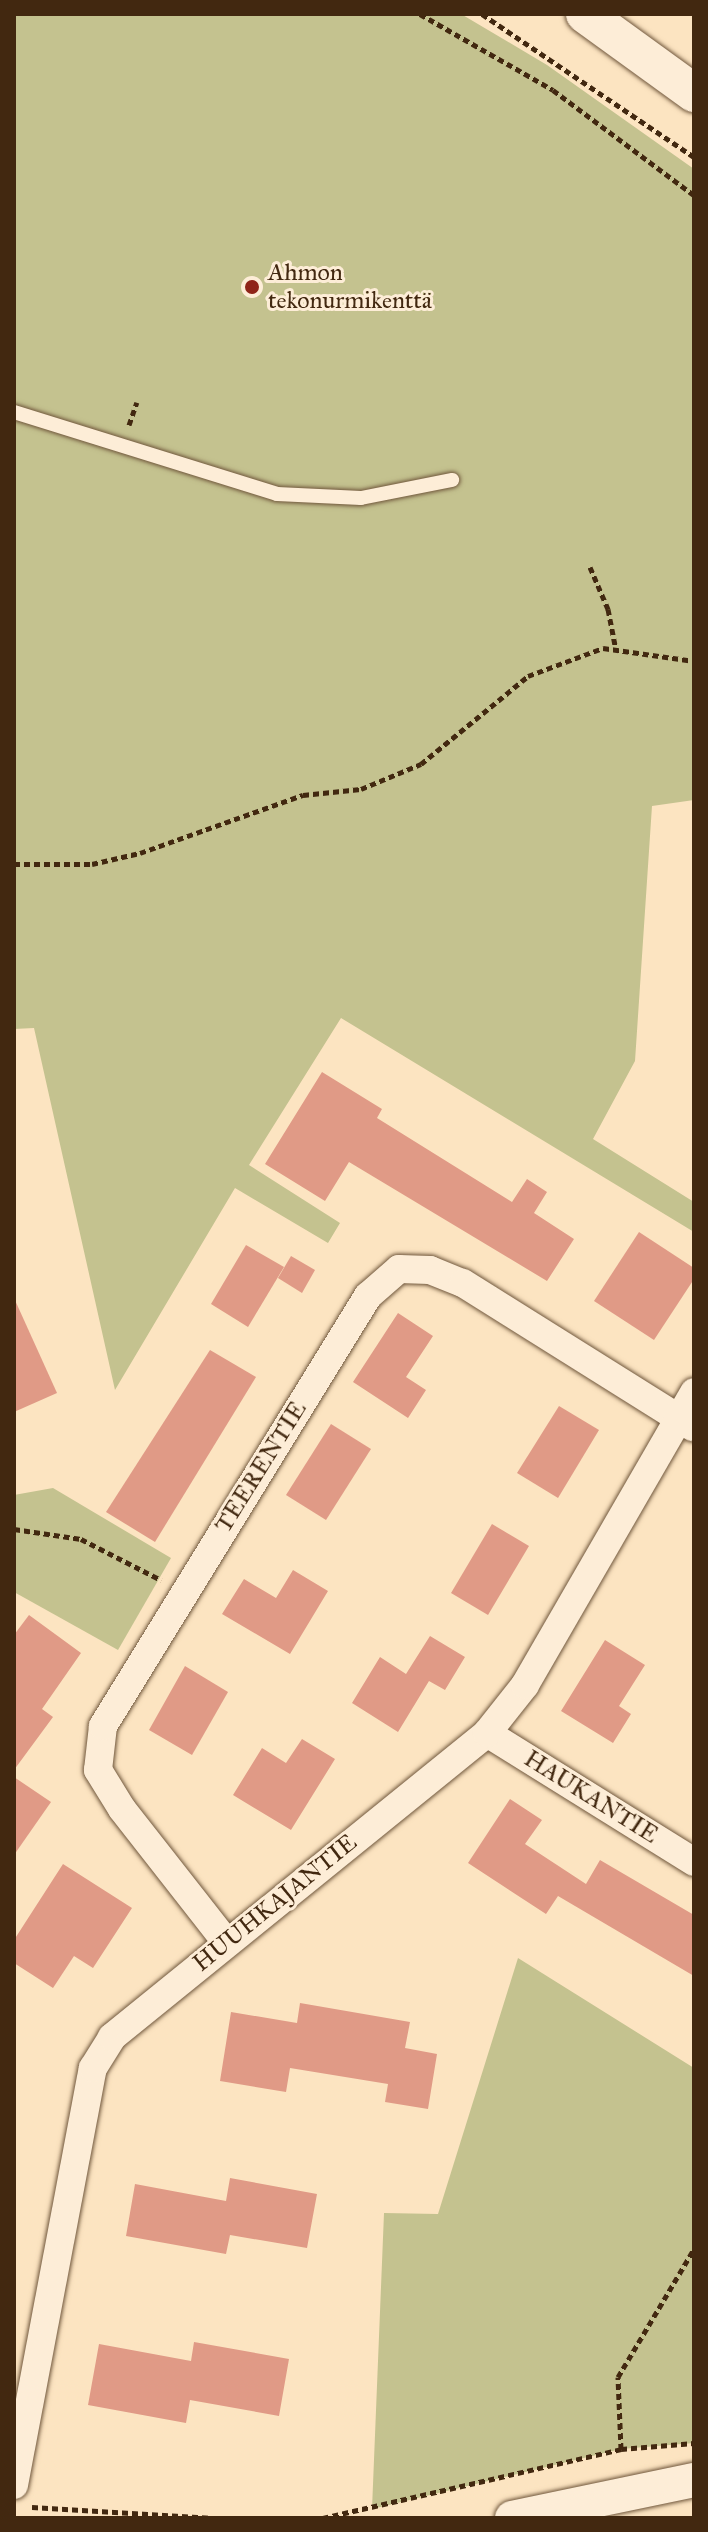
<!DOCTYPE html>
<meta charset="utf-8">
<style>
body{margin:0}
#map{position:relative;width:708px;height:2532px;overflow:hidden;background:#fce4c1;font-family:"IM FELL Great Primer",serif}
div>[style]{position:absolute}
.green>*{inset:0;background:#c4c28f}
.building>*{inset:0;background:#e09a86}
.path>*{height:5px;margin-top:-2.5px;transform-origin:0;background:repeating-linear-gradient(90deg,#422810 0 6px,transparent 0 10px)}
.roads{filter:drop-shadow(0 0 2px #70573c) drop-shadow(0 0 2px #70573c)}
.service>*{height:14px;margin:-7px;padding:0 7px;transform-origin:7px;border-radius:7px;background:#fdedd7}
.minor>*{height:28px;margin:-14px;padding:0 14px;transform-origin:14px;border-radius:14px;background:#fdedd7}
.tertiary>*{height:34px;margin:-17px;padding:0 17px;transform-origin:17px;border-radius:17px;background:#fdedd7}
.secondary>*{height:38px;margin:-19px;padding:0 19px;transform-origin:19px;border-radius:19px;background:#fdedd7}
.dots>*{width:22px;height:22px;translate:-50% -50%;box-sizing:border-box;border:4px solid #fdedd7;border-radius:50%}
span{translate:-50% -50%;white-space:nowrap;text-align:center;line-height:1.15;-webkit-text-stroke:6px #fdedd7;paint-order:stroke}
.poi-label{font-size:24px;color:#422810}
.left{translate:0 -50%;text-align:left}
.street-label{font-size:24px;color:#422810}
.frame{position:absolute;inset:0;border:16px solid #422810;pointer-events:none}
</style>
<div id="map">
<div class="green">
<i style="clip-path:polygon(14px 14px,461px 14px,547px 65px,694px 169px,694px 800px,652px 806px,635px 1061px,593px 1139px,694px 1202px,694px 1232px,341px 1018px,249px 1165px,340px 1223px,328px 1243px,235px 1188px,115px 1390px,34px 1028px,14px 1029px)"></i>
<i style="clip-path:polygon(53px 1488px,171px 1558px,118px 1650px,14px 1592px,14px 1495px)"></i>
<i style="clip-path:polygon(518px 1958px,694px 2068px,694px 2443px,621px 2449px,372px 2509px,384px 2213px,438px 2214px)"></i>
</div>
<div class="building">
<i style="clip-path:polygon(322px 1072px,382px 1109px,377px 1118px,512px 1202px,527px 1179px,547px 1192px,534px 1213px,574px 1239px,547px 1281px,349px 1162px,325px 1201px,265px 1164px)"></i>
<i style="clip-path:polygon(639px 1232px,694px 1268px,694px 1279px,654px 1340px,594px 1301px)"></i>
<i style="clip-path:polygon(246px 1245px,284px 1267px,248px 1327px,211px 1304px)"></i>
<i style="clip-path:polygon(291px 1256px,315px 1270px,302px 1293px,278px 1278px)"></i>
<i style="clip-path:polygon(14px 1298px,57px 1393px,14px 1412px)"></i>
<i style="clip-path:polygon(398px 1313px,433px 1336px,406px 1377px,426px 1390px,408px 1418px,353px 1382px)"></i>
<i style="clip-path:polygon(210px 1350px,256px 1377px,155px 1542px,106px 1512px)"></i>
<i style="clip-path:polygon(559px 1406px,599px 1430px,558px 1498px,517px 1473px)"></i>
<i style="clip-path:polygon(331px 1424px,371px 1449px,326px 1520px,286px 1495px)"></i>
<i style="clip-path:polygon(492px 1524px,529px 1546px,488px 1615px,451px 1593px)"></i>
<i style="clip-path:polygon(293px 1570px,328px 1591px,290px 1654px,222px 1614px,244px 1579px,276px 1598px)"></i>
<i style="clip-path:polygon(29px 1615px,81px 1653px,42px 1709px,53px 1717px,14px 1770px,14px 1635px)"></i>
<i style="clip-path:polygon(430px 1636px,465px 1657px,445px 1690px,429px 1681px,398px 1732px,352px 1703px,380px 1657px,406px 1674px)"></i>
<i style="clip-path:polygon(605px 1640px,645px 1665px,619px 1706px,631px 1714px,613px 1743px,561px 1711px)"></i>
<i style="clip-path:polygon(185px 1666px,228px 1692px,192px 1755px,149px 1730px)"></i>
<i style="clip-path:polygon(302px 1739px,335px 1759px,291px 1830px,233px 1795px,262px 1748px,286px 1763px)"></i>
<i style="clip-path:polygon(14px 1777px,51px 1802px,14px 1855px)"></i>
<i style="clip-path:polygon(510px 1799px,542px 1820px,525px 1844px,586px 1884px,600px 1860px,694px 1915px,694px 1976px,558px 1896px,546px 1914px,468px 1863px)"></i>
<i style="clip-path:polygon(63px 1864px,132px 1908px,93px 1968px,74px 1956px,53px 1988px,14px 1963px,14px 1940px)"></i>
<i style="clip-path:polygon(300px 2003px,410px 2022px,405px 2048px,437px 2054px,428px 2109px,385px 2102px,388px 2084px,290px 2068px,286px 2092px,220px 2081px,231px 2012px,297px 2023px)"></i>
<i style="clip-path:polygon(230px 2178px,317px 2194px,307px 2248px,230px 2235px,226px 2254px,126px 2236px,135px 2184px,226px 2201px)"></i>
<i style="clip-path:polygon(194px 2342px,289px 2359px,279px 2416px,190px 2400px,186px 2423px,88px 2405px,99px 2344px,191px 2361px)"></i>
</div>
<div class="path">
<i style="left:420px;top:14px;width:153px;rotate:29.7deg"></i>
<i style="left:553px;top:90px;width:176px;rotate:36.7deg"></i>
<i style="left:482px;top:14px;width:256px;rotate:34deg"></i>
<i style="left:129px;top:425px;width:24px;rotate:-71deg"></i>
<i style="left:590px;top:567px;width:46px;rotate:66.8deg"></i>
<i style="left:608px;top:609px;width:42px;rotate:79deg"></i>
<i style="left:14px;top:864px;width:78px"></i>
<i style="left:92px;top:864px;width:49px;rotate:-12.9deg"></i>
<i style="left:140px;top:853px;width:173px;rotate:-19.6deg"></i>
<i style="left:303px;top:795px;width:58px;rotate:-5.9deg"></i>
<i style="left:361px;top:789px;width:65px;rotate:-22.6deg"></i>
<i style="left:421px;top:764px;width:139px;rotate:-39.4deg"></i>
<i style="left:528px;top:676px;width:80px;rotate:-20.5deg"></i>
<i style="left:603px;top:648px;width:92px;rotate:8.1deg"></i>
<i style="left:14px;top:1529px;width:68px;rotate:8.5deg"></i>
<i style="left:81px;top:1539px;width:90px;rotate:27.1deg"></i>
<i style="left:621px;top:2449px;width:72px;rotate:-92.4deg"></i>
<i style="left:618px;top:2377px;width:149px;rotate:-59.3deg"></i>
<i style="left:32px;top:2507px;width:178px;rotate:3.5deg"></i>
<i style="left:323px;top:2518px;width:306px;rotate:-13deg"></i>
<i style="left:621px;top:2449px;width:73px;rotate:-4.7deg"></i>
</div>
<div class="roads">
<div class="service">
<i style="left:14px;top:412px;width:275px;rotate:17.3deg"></i>
<i style="left:277px;top:494px;width:84px;rotate:2.7deg"></i>
<i style="left:361px;top:498px;width:93px;rotate:-11.2deg"></i>
</div>
<div class="minor">
<i style="left:487px;top:1733px;width:244px;rotate:31.9deg"></i>
<i style="left:227px;top:1943px;width:170px;rotate:-128.1deg"></i>
<i style="left:122px;top:1809px;width:46px;rotate:-121.6deg"></i>
<i style="left:98px;top:1770px;width:44px;rotate:-83.5deg"></i>
<i style="left:103px;top:1726px;width:505px;rotate:-58.36deg"></i>
<i style="left:368px;top:1296px;width:41px;rotate:-41.1deg"></i>
<i style="left:399px;top:1269px;width:31px;rotate:2deg"></i>
<i style="left:430px;top:1270px;width:35px;rotate:22deg"></i>
<i style="left:463px;top:1283px;width:271px;rotate:32.1deg"></i>
<i style="left:14px;top:2485px;width:424px;rotate:-79.3deg"></i>
<i style="left:93px;top:2068px;width:36px;rotate:-58deg"></i>
<i style="left:112px;top:2037px;width:483px;rotate:-39deg"></i>
<i style="left:487px;top:1733px;width:61px;rotate:-51.6deg"></i>
<i style="left:525px;top:1685px;width:338px;rotate:-60deg"></i>
</div>
<div class="tertiary">
<i style="left:512px;top:2518px;width:186px;rotate:-11.8deg"></i>
</div>
<div class="secondary">
<i style="left:585px;top:14px;width:135px;rotate:35.9deg"></i>
</div>
</div>
<div class="dots">
<i style="left:252px;top:287px;background:#8f2418"></i>
</div>
<div class="poi-label">
<span class="left" style="left:268px;top:287px">Ahmon<br>tekonurmikenttä</span>
</div>
<div class="street-label">
<span style="left:261px;top:1467px;rotate:-58deg">TEERENTIE</span>
<span style="left:591px;top:1797px;rotate:32deg">HAUKANTIE</span>
<span style="left:275px;top:1903px;rotate:-39deg">HUUHKAJANTIE</span>
</div>
<div class="frame"></div>
</div>
